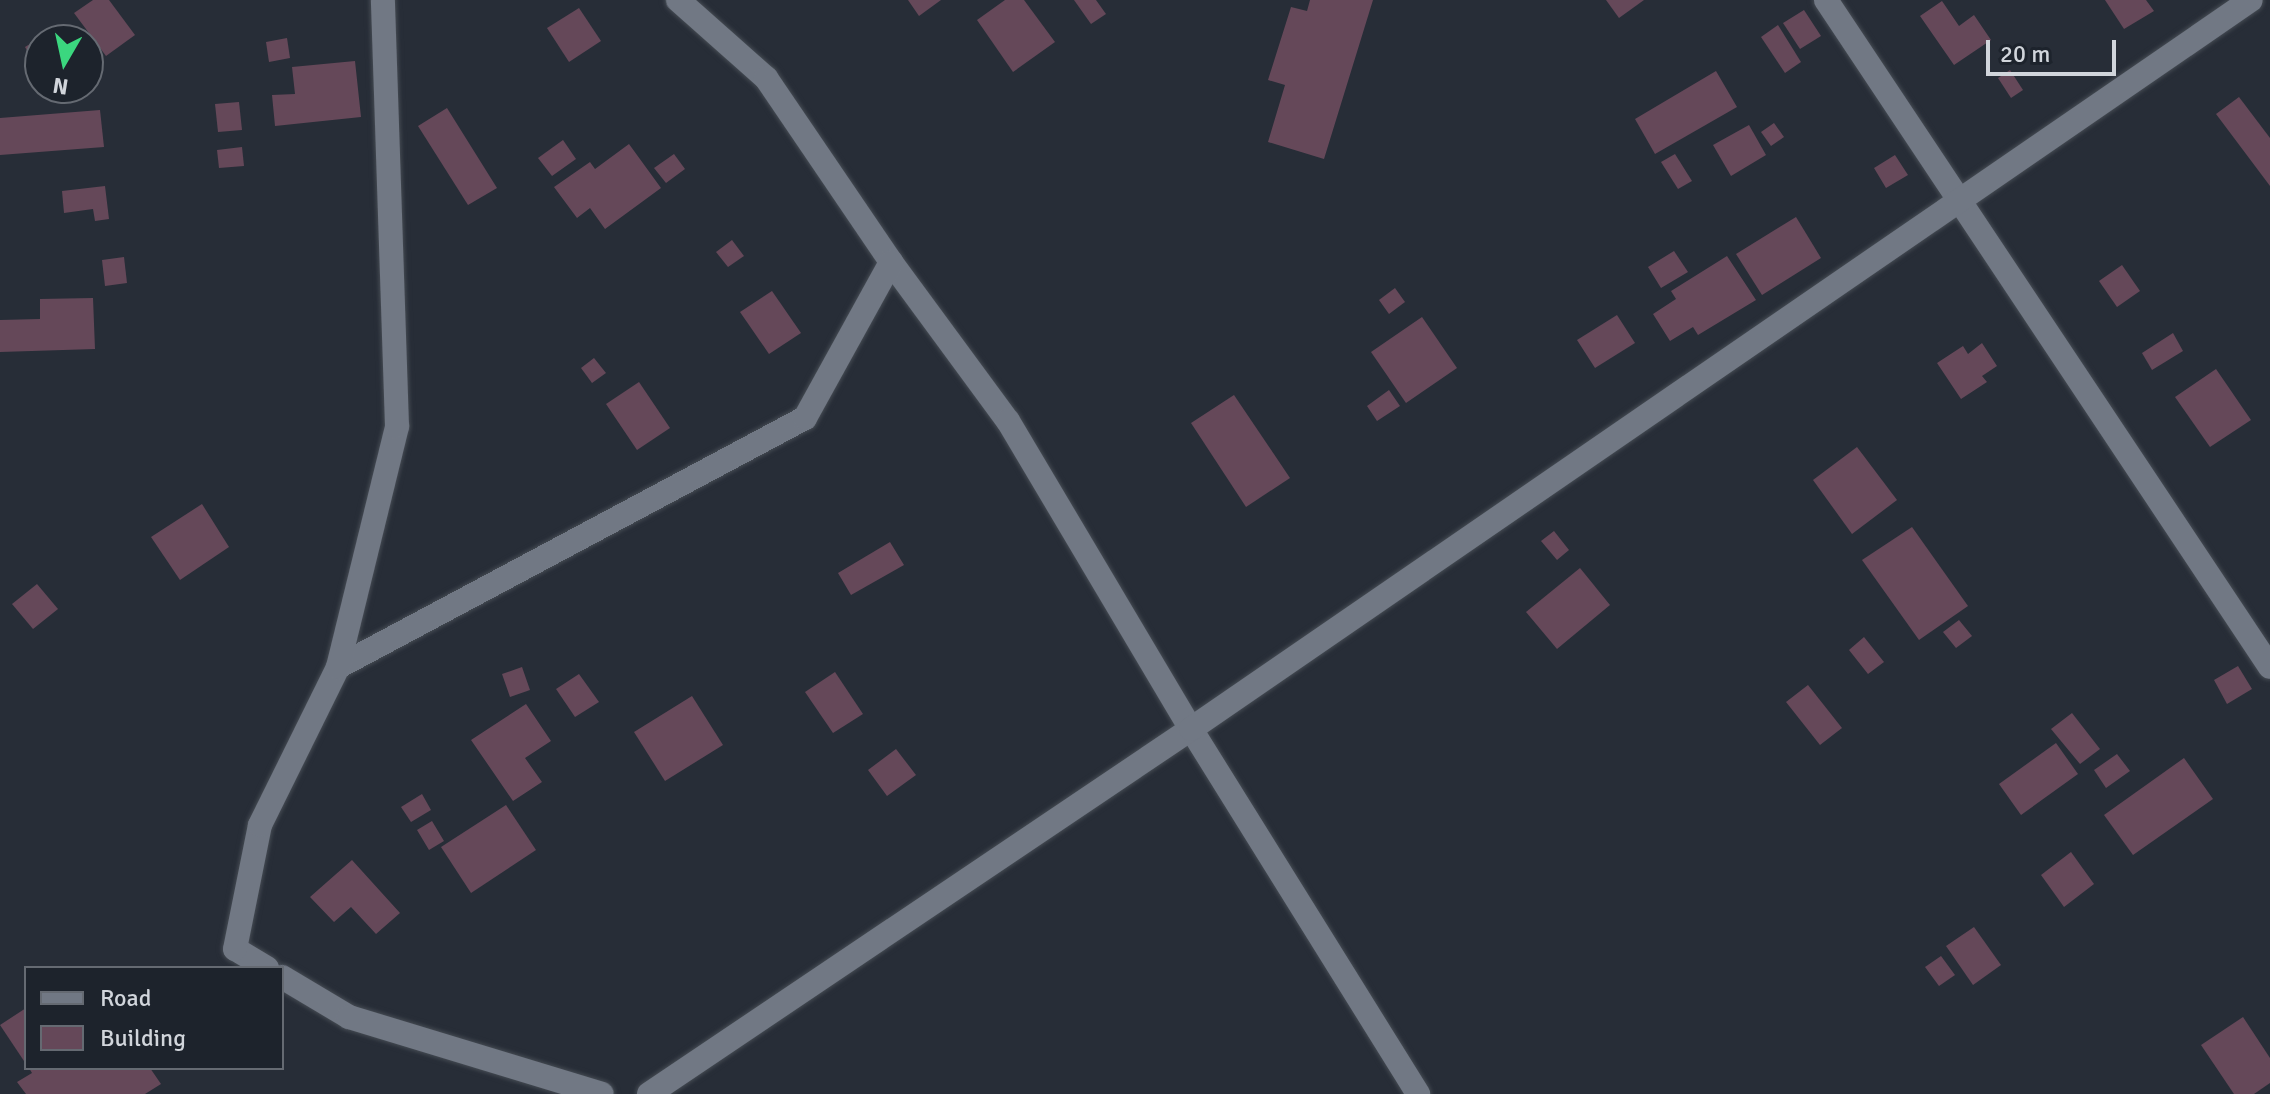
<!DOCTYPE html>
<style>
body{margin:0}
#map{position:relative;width:2270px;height:1094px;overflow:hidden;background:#272d37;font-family:Signika,sans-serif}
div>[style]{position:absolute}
.building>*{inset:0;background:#654859}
.roads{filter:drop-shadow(0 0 2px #454b53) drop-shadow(0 0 2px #454b53)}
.minor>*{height:24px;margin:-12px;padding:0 12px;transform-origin:12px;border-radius:12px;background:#717884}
span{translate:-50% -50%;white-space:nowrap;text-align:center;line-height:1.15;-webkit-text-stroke:8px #1d232c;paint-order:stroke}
.legend{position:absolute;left:24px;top:966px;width:260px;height:104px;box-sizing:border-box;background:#1d232c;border:2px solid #656a72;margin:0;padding:10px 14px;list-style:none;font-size:24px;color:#d1d5db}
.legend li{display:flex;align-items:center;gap:16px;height:40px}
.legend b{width:40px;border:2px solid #656a72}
.north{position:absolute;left:24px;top:24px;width:80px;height:80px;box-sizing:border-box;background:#1d232c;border:2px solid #656a72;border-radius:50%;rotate:189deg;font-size:22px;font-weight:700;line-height:32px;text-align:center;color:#d1d5db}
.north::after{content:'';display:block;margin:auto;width:28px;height:36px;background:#3bd77f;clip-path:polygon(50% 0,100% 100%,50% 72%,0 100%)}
.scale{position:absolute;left:1986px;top:40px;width:130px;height:36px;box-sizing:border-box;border:4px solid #d1d5db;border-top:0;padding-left:10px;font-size:24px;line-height:28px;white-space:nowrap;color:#d1d5db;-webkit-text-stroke:6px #1d232c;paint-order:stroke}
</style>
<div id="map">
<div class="building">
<i style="clip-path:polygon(93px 0,109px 0,135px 35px,106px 56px,74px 13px)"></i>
<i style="clip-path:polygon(908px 0,941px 0,919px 16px)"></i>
<i style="clip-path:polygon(1005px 0,1024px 0,1055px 42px,1013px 72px,977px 20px)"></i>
<i style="clip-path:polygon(1074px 0,1096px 0,1106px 14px,1091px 24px)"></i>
<i style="clip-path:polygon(1310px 0,1373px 0,1324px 159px,1268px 142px,1285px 85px,1268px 80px,1291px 7px,1307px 11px)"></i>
<i style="clip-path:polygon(1606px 0,1644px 0,1619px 18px)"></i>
<i style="clip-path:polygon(2105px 0,2146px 0,2154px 11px,2124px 29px)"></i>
<i style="clip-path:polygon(1942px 1px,1959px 26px,1974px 15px,1991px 40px,1954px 65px,1920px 16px)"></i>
<i style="clip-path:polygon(579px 8px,601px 41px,569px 62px,547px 28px)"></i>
<i style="clip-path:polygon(1804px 10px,1821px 36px,1800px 49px,1783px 23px)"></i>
<i style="clip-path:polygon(1778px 25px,1801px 62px,1785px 73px,1761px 37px)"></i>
<i style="clip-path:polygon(40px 38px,40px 61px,35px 64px,25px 47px)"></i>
<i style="clip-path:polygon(287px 38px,290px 58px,269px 62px,266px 42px)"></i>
<i style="clip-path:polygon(355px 61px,361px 117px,275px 126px,272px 95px,295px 94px,292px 67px)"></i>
<i style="clip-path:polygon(2010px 70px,2023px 90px,2011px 98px,1998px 78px)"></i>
<i style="clip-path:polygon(1716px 71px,1737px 107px,1655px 154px,1635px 119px)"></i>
<i style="clip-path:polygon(2239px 97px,2270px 138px,2270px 186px,2216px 114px)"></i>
<i style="clip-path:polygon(239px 102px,242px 130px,218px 132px,215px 104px)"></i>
<i style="clip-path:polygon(447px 108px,497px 188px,468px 205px,418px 126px)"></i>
<i style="clip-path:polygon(100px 110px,104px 147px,0 155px,0 118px)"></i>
<i style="clip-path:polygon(1774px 123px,1784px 137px,1771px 146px,1761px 132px)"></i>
<i style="clip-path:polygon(1749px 125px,1766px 155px,1731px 176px,1713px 145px)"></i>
<i style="clip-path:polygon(563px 140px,576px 159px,552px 176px,538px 158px)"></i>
<i style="clip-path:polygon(629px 144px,661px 188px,605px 229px,590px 208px,577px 218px,554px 187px,590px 162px,595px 169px)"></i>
<i style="clip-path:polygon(242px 147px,244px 166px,219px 168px,217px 150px)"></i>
<i style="clip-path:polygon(674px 154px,685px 169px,666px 183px,654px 168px)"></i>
<i style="clip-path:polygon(1675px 154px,1692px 181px,1678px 189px,1661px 162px)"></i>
<i style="clip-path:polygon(1895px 155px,1908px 175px,1886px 188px,1874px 168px)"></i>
<i style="clip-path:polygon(105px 186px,109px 219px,95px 221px,93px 209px,64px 213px,62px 191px)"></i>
<i style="clip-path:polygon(1796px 217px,1821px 258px,1762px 295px,1736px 254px)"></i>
<i style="clip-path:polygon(732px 240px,744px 256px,728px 267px,716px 252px)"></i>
<i style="clip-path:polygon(1674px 251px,1688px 272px,1661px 288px,1648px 267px)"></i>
<i style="clip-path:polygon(1727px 256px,1756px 300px,1698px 335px,1693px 327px,1670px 341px,1653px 314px,1676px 299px,1671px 291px)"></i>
<i style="clip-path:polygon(124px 257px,127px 283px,105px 286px,102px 260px)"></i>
<i style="clip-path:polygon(2122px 265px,2140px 291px,2117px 307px,2099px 281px)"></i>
<i style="clip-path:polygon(1395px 288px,1405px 302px,1389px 314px,1379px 300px)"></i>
<i style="clip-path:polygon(772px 291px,801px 333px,769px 354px,740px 312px)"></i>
<i style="clip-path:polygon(93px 298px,95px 349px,0 352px,0 320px,40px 319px,40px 299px)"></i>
<i style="clip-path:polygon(1617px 315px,1635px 343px,1595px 368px,1577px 340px)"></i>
<i style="clip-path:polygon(1422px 317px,1457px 368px,1406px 403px,1371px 352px)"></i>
<i style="clip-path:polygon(2173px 333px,2183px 351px,2152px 370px,2142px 353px)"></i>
<i style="clip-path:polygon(1982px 343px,1997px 366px,1982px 376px,1987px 382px,1961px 399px,1937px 363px,1963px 346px,1968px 354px)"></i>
<i style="clip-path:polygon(594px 358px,606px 373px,592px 383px,581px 368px)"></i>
<i style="clip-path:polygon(2216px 369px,2251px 420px,2210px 447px,2175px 397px)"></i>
<i style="clip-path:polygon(639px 382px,670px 428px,637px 450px,606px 404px)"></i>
<i style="clip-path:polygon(1389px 390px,1400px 406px,1377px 421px,1367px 406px)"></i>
<i style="clip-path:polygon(1234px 395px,1290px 478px,1246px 507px,1191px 423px)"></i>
<i style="clip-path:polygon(1857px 447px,1897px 500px,1852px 534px,1813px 480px)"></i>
<i style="clip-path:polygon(202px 504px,229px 547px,180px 580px,151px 537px)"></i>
<i style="clip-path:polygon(1912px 527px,1968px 606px,1919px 640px,1862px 560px)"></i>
<i style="clip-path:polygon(1554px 531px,1569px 550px,1557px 560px,1541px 541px)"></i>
<i style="clip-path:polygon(890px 542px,904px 565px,851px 595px,838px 573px)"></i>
<i style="clip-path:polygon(1580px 568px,1610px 605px,1557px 649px,1526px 612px)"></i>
<i style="clip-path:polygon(37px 584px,58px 609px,33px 629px,12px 604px)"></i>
<i style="clip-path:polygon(1959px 620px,1972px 636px,1956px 648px,1943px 632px)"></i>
<i style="clip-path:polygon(1864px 637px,1884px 662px,1868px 674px,1849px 650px)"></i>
<i style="clip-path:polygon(2238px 666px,2252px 689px,2227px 704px,2214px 680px)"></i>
<i style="clip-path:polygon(522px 667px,530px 690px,510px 697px,502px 674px)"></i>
<i style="clip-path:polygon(835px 672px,863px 714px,833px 733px,805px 692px)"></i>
<i style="clip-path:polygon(579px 674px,599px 702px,575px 717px,556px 689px)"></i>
<i style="clip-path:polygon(1808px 685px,1842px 728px,1820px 745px,1786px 702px)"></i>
<i style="clip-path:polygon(692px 696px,723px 745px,665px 781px,634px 732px)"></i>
<i style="clip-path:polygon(526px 704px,551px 741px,525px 758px,542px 782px,513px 801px,471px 740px)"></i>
<i style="clip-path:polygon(2072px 713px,2100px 749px,2080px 764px,2051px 729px)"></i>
<i style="clip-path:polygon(2056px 743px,2078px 774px,2021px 815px,1999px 784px)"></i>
<i style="clip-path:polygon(896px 749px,916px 775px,887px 796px,868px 770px)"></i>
<i style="clip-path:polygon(2117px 754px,2130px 771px,2106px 788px,2094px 770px)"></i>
<i style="clip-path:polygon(2184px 758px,2213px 799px,2133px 855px,2104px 815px)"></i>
<i style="clip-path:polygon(422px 794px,431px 810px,411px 822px,401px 807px)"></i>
<i style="clip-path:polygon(506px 805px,536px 850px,471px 893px,441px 847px)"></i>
<i style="clip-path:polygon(432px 821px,444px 841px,429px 850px,417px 830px)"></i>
<i style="clip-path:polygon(2071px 852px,2094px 884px,2064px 907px,2041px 875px)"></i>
<i style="clip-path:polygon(352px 860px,400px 913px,376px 934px,351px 907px,334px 922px,310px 897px)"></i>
<i style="clip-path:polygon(1974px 927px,2001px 965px,1973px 985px,1946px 946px)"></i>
<i style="clip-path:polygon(1941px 956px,1955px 975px,1939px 986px,1925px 967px)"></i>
<i style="clip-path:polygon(26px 1008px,26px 1064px,0 1025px)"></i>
<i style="clip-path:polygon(2243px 1017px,2270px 1058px,2270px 1083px,2254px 1094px,2234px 1094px,2201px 1045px)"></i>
<i style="clip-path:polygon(29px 1068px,150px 1068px,161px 1084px,145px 1094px,26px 1094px,17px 1082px,32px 1073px)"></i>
</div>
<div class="roads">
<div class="minor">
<i style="left:678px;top:0;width:118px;rotate:41.6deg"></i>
<i style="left:766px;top:78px;width:222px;rotate:55.8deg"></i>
<i style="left:891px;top:262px;width:197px;rotate:53.7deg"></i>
<i style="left:1008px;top:421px;width:358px;rotate:59.3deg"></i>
<i style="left:1191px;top:729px;width:430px;rotate:58.1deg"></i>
<i style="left:1826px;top:0;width:801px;rotate:56.35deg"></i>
<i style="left:338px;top:667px;width:529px;rotate:-28.07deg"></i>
<i style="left:805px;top:418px;width:178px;rotate:-61.1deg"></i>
<i style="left:267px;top:968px;width:37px;rotate:-149deg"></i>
<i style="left:235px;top:949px;width:126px;rotate:-78.6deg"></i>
<i style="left:260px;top:825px;width:176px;rotate:-63.7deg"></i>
<i style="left:338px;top:667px;width:248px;rotate:-76.2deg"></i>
<i style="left:397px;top:426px;width:426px;rotate:-91.9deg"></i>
<i style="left:282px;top:977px;width:78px;rotate:30.8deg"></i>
<i style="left:349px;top:1017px;width:264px;rotate:16.9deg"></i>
<i style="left:649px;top:1094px;width:653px;rotate:-33.96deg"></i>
<i style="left:1191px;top:729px;width:1286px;rotate:-34.52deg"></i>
</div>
</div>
<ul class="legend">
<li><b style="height:10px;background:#717884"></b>Road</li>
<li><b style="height:22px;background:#654859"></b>Building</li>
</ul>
<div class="north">N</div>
<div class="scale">20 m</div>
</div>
